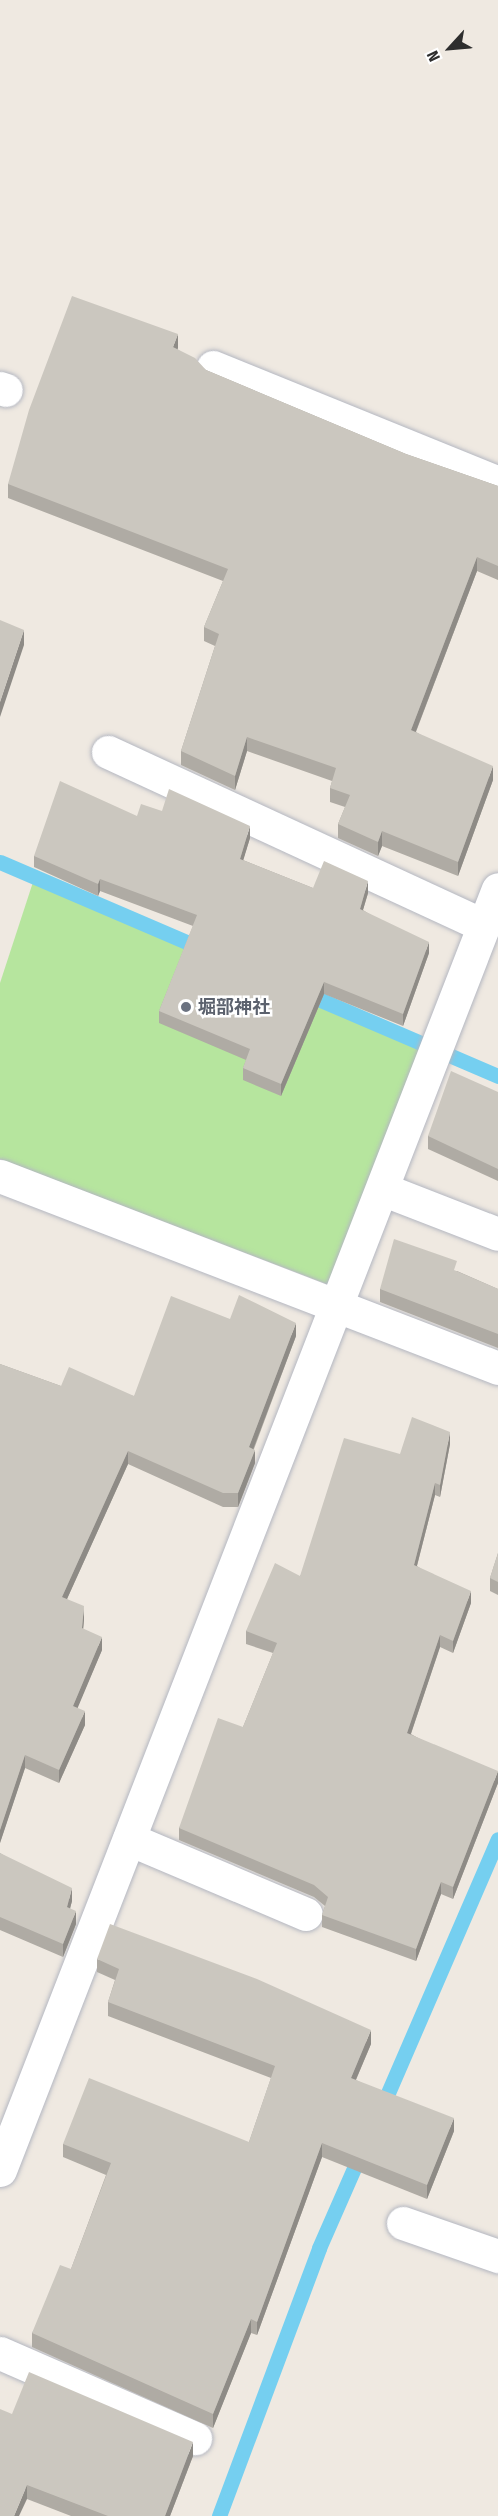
<!DOCTYPE html>
<meta charset="utf-8">
<style>
body{margin:0}
#map{position:relative;width:498px;height:2516px;overflow:hidden;background:#efe9e1;font-family:"Fira Sans Condensed","Noto Sans JP",sans-serif}
div>[style]{position:absolute}
.green>*{inset:0;background:#b6e59e}
.stream>*{height:15px;margin:-7.5px;padding:0 7.5px;transform-origin:7.5px;border-radius:7.5px;background:#75cff0}
.roads{filter:drop-shadow(0 0 2px #b4b7c1) drop-shadow(0 0 2px #b4b7c1)}
.minor>*{height:33px;margin:-16.5px;padding:0 16.5px;transform-origin:16.5px;border-radius:16.5px;background:#fff}
.wall>*{inset:0;background:#afaba4}
.shaded-wall>*{inset:0;background:#8e8b86}
.building>*{inset:0;background:#cbc7bf}
.dots>*{width:16px;height:16px;translate:-50% -50%;box-sizing:border-box;border:3px solid #fff;border-radius:50%}
span{translate:-50% -50%;white-space:nowrap;text-align:center;line-height:1.15;-webkit-text-stroke:5px #fff;paint-order:stroke}
.worship-label{font-size:18px;color:#5b616d;font-weight:700}
.left{translate:0 -50%;text-align:left}
.north{position:absolute;left:420px;top:18px;width:60px;height:60px;-webkit-text-stroke:4px #fff;paint-order:stroke;rotate:244deg;font-size:16px;font-weight:700;line-height:24px;text-align:center;color:#2e2e2e}
.north::after{content:'';display:block;margin:auto;width:21px;height:27px;background:#2e2e2e;clip-path:polygon(50% 0,100% 100%,50% 72%,0 100%)}
</style>
<div id="map">
<div class="green">
<i style="clip-path:polygon(35px 876px,422px 1045px,332px 1286px,0 1159px,0 983px)"></i>
</div>
<div class="stream">
<i style="left:0;top:862px;width:221px;rotate:23.2deg"></i>
<i style="left:302px;top:992px;width:213px;rotate:23.2deg"></i>
<i style="left:381px;top:2109px;width:294px;rotate:-66.6deg"></i>
<i style="left:219px;top:2516px;width:286px;rotate:-69.5deg"></i>
<i style="left:319px;top:2248px;width:107px;rotate:-66.3deg"></i>
</div>
<div class="roads">
<div class="minor">
<i style="left:213px;top:367px;width:308px;rotate:22.1deg"></i>
<i style="left:0;top:388px;width:6px;rotate:18deg"></i>
<i style="left:108px;top:752px;width:414px;rotate:24.8deg"></i>
<i style="left:0;top:1176px;width:534px;rotate:21.08deg"></i>
<i style="left:382px;top:1189px;width:124px;rotate:21.2deg"></i>
<i style="left:129px;top:1839px;width:192px;rotate:23deg"></i>
<i style="left:0;top:2170px;width:1374px;rotate:-68.76deg"></i>
<i style="left:403px;top:2223px;width:101px;rotate:19.2deg"></i>
<i style="left:0;top:2353px;width:213px;rotate:23.6deg"></i>
</div>
</div>
<div class="wall">
<i style="clip-path:polygon(178px 348px,177px 349px,206px 370px,406px 454px,498px 486px,498px 580px,477px 571px,416px 732px,493px 780px,458px 876px,382px 846px,378px 856px,338px 838px,338px 824px,345px 807px,330px 802px,330px 788px,332px 781px,247px 751px,235px 790px,181px 765px,181px 751px,215px 646px,204px 641px,204px 627px,223px 581px,8px 498px,8px 484px)"></i>
<i style="clip-path:polygon(162px 811px,250px 838px,243px 860px,313px 888px,368px 893px,363px 910px,429px 953px,403px 1026px,324px 994px,281px 1096px,243px 1080px,243px 1068px,246px 1060px,159px 1023px,159px 1011px,193px 926px,100px 891px,98px 896px,34px 867px,34px 856px,137px 816px)"></i>
<i style="clip-path:polygon(498px 1092px,498px 1181px,428px 1149px,428px 1136px)"></i>
<i style="clip-path:polygon(457px 1271px,498px 1289px,498px 1348px,380px 1302px,380px 1289px)"></i>
<i style="clip-path:polygon(230px 1319px,296px 1336px,254px 1449px,255px 1463px,238px 1507px,223px 1507px,128px 1464px,67px 1599px,84px 1620px,83px 1629px,102px 1650px,77px 1708px,85px 1725px,59px 1783px,25px 1768px,0 1843px,0 1364px,61px 1386px,134px 1396px)"></i>
<i style="clip-path:polygon(450px 1444px,440px 1497px,435px 1495px,417px 1566px,471px 1603px,453px 1653px,440px 1647px,411px 1734px,498px 1783px,453px 1899px,441px 1894px,416px 1961px,322px 1927px,322px 1915px,325px 1906px,314px 1897px,179px 1840px,179px 1828px,243px 1727px,273px 1653px,246px 1644px,246px 1631px,300px 1576px,400px 1454px)"></i>
<i style="clip-path:polygon(498px 1553px,498px 1595px,490px 1591px,490px 1578px)"></i>
<i style="clip-path:polygon(0 1853px,72px 1901px,70px 1908px,76px 1924px,63px 1957px,0 1930px)"></i>
<i style="clip-path:polygon(97px 1959px,371px 2044px,356px 2080px,454px 2131px,427px 2199px,322px 2157px,257px 2335px,251px 2333px,213px 2428px,32px 2347px,32px 2333px,71px 2269px,106px 2175px,63px 2157px,63px 2144px,249px 2142px,271px 2078px,108px 2016px,108px 2002px,115px 1980px,97px 1972px)"></i>
<i style="clip-path:polygon(12px 2414px,193px 2456px,170px 2516px,71px 2516px,27px 2499px)"></i>
</div>
<div class="shaded-wall">
<i style="clip-path:polygon(178px 334px,178px 348px,173px 361px,173px 347px)"></i>
<i style="clip-path:polygon(477px 557px,477px 571px,411px 744px,411px 730px)"></i>
<i style="clip-path:polygon(24px 630px,24px 645px,0 717px,0 702px)"></i>
<i style="clip-path:polygon(247px 737px,247px 751px,235px 790px,235px 776px)"></i>
<i style="clip-path:polygon(493px 766px,493px 780px,458px 876px,458px 862px)"></i>
<i style="clip-path:polygon(250px 826px,250px 838px,240px 871px,240px 859px)"></i>
<i style="clip-path:polygon(382px 831px,382px 846px,378px 856px,378px 842px)"></i>
<i style="clip-path:polygon(100px 879px,100px 891px,98px 896px,98px 884px)"></i>
<i style="clip-path:polygon(368px 881px,368px 893px,360px 920px,360px 909px)"></i>
<i style="clip-path:polygon(429px 942px,429px 953px,403px 1026px,403px 1014px)"></i>
<i style="clip-path:polygon(324px 982px,324px 994px,281px 1096px,281px 1084px)"></i>
<i style="clip-path:polygon(296px 1323px,296px 1336px,249px 1460px,249px 1447px)"></i>
<i style="clip-path:polygon(450px 1432px,450px 1444px,440px 1497px,440px 1485px)"></i>
<i style="clip-path:polygon(255px 1450px,255px 1463px,238px 1507px,238px 1493px)"></i>
<i style="clip-path:polygon(128px 1451px,128px 1464px,62px 1610px,62px 1597px)"></i>
<i style="clip-path:polygon(435px 1483px,435px 1495px,414px 1577px,414px 1565px)"></i>
<i style="clip-path:polygon(471px 1591px,471px 1603px,453px 1653px,453px 1641px)"></i>
<i style="clip-path:polygon(84px 1606px,84px 1620px,82px 1641px,82px 1628px)"></i>
<i style="clip-path:polygon(440px 1635px,440px 1647px,407px 1745px,407px 1733px)"></i>
<i style="clip-path:polygon(102px 1637px,102px 1650px,73px 1719px,73px 1706px)"></i>
<i style="clip-path:polygon(85px 1711px,85px 1725px,59px 1783px,59px 1770px)"></i>
<i style="clip-path:polygon(25px 1755px,25px 1768px,0 1843px,0 1830px)"></i>
<i style="clip-path:polygon(498px 1771px,498px 1783px,453px 1899px,453px 1887px)"></i>
<i style="clip-path:polygon(441px 1882px,441px 1894px,416px 1961px,416px 1949px)"></i>
<i style="clip-path:polygon(72px 1888px,72px 1901px,67px 1920px,67px 1907px)"></i>
<i style="clip-path:polygon(76px 1911px,76px 1924px,63px 1957px,63px 1944px)"></i>
<i style="clip-path:polygon(371px 2030px,371px 2044px,351px 2091px,351px 2078px)"></i>
<i style="clip-path:polygon(454px 2118px,454px 2131px,427px 2199px,427px 2185px)"></i>
<i style="clip-path:polygon(322px 2143px,322px 2157px,257px 2335px,257px 2322px)"></i>
<i style="clip-path:polygon(251px 2319px,251px 2333px,213px 2428px,213px 2414px)"></i>
<i style="clip-path:polygon(193px 2442px,193px 2456px,170px 2516px,165px 2516px)"></i>
<i style="clip-path:polygon(27px 2485px,27px 2499px,19px 2516px,14px 2516px)"></i>
</div>
<div class="building">
<i style="clip-path:polygon(72px 296px,178px 334px,173px 347px,195px 358px,206px 370px,406px 454px,498px 486px,498px 566px,477px 557px,411px 730px,493px 766px,458px 862px,382px 831px,378px 842px,338px 824px,350px 795px,330px 788px,336px 768px,247px 737px,235px 776px,181px 751px,219px 634px,204px 627px,228px 569px,8px 484px,29px 410px)"></i>
<i style="clip-path:polygon(0 620px,24px 630px,0 702px)"></i>
<i style="clip-path:polygon(60px 781px,137px 816px,141px 804px,162px 811px,169px 789px,250px 826px,240px 859px,313px 888px,324px 861px,368px 881px,360px 909px,429px 942px,403px 1014px,324px 982px,281px 1084px,243px 1068px,250px 1049px,159px 1011px,197px 915px,100px 879px,98px 884px,34px 856px)"></i>
<i style="clip-path:polygon(451px 1071px,498px 1092px,498px 1169px,428px 1136px)"></i>
<i style="clip-path:polygon(394px 1239px,457px 1261px,454px 1270px,498px 1289px,498px 1334px,380px 1289px)"></i>
<i style="clip-path:polygon(239px 1295px,296px 1323px,249px 1447px,255px 1450px,238px 1493px,223px 1493px,128px 1451px,62px 1597px,84px 1606px,82px 1628px,102px 1637px,73px 1706px,85px 1711px,59px 1770px,25px 1755px,0 1830px,0 1364px,61px 1386px,69px 1367px,134px 1396px,171px 1296px,230px 1319px)"></i>
<i style="clip-path:polygon(412px 1417px,450px 1432px,440px 1485px,435px 1483px,414px 1565px,471px 1591px,453px 1641px,440px 1635px,407px 1733px,498px 1771px,453px 1887px,441px 1882px,416px 1949px,322px 1915px,328px 1897px,314px 1885px,179px 1828px,218px 1718px,243px 1727px,277px 1643px,246px 1631px,275px 1563px,300px 1576px,344px 1438px,400px 1454px)"></i>
<i style="clip-path:polygon(498px 1553px,498px 1582px,490px 1578px)"></i>
<i style="clip-path:polygon(0 1853px,72px 1888px,67px 1907px,76px 1911px,63px 1944px,0 1917px)"></i>
<i style="clip-path:polygon(110px 1924px,257px 1979px,371px 2030px,351px 2078px,454px 2118px,427px 2185px,322px 2143px,257px 2322px,251px 2319px,213px 2414px,32px 2333px,60px 2265px,71px 2269px,111px 2163px,63px 2144px,89px 2078px,249px 2142px,275px 2066px,108px 2002px,119px 1969px,97px 1959px)"></i>
<i style="clip-path:polygon(29px 2372px,193px 2442px,165px 2516px,108px 2516px,27px 2485px,14px 2516px,0 2516px,0 2409px,12px 2414px)"></i>
</div>
<div class="dots">
<i style="left:186px;top:1007px;background:#6b7280"></i>
</div>
<div class="worship-label">
<span class="left" style="left:198px;top:1007px">堀部神社</span>
</div>
<div class="north">N</div>
</div>
